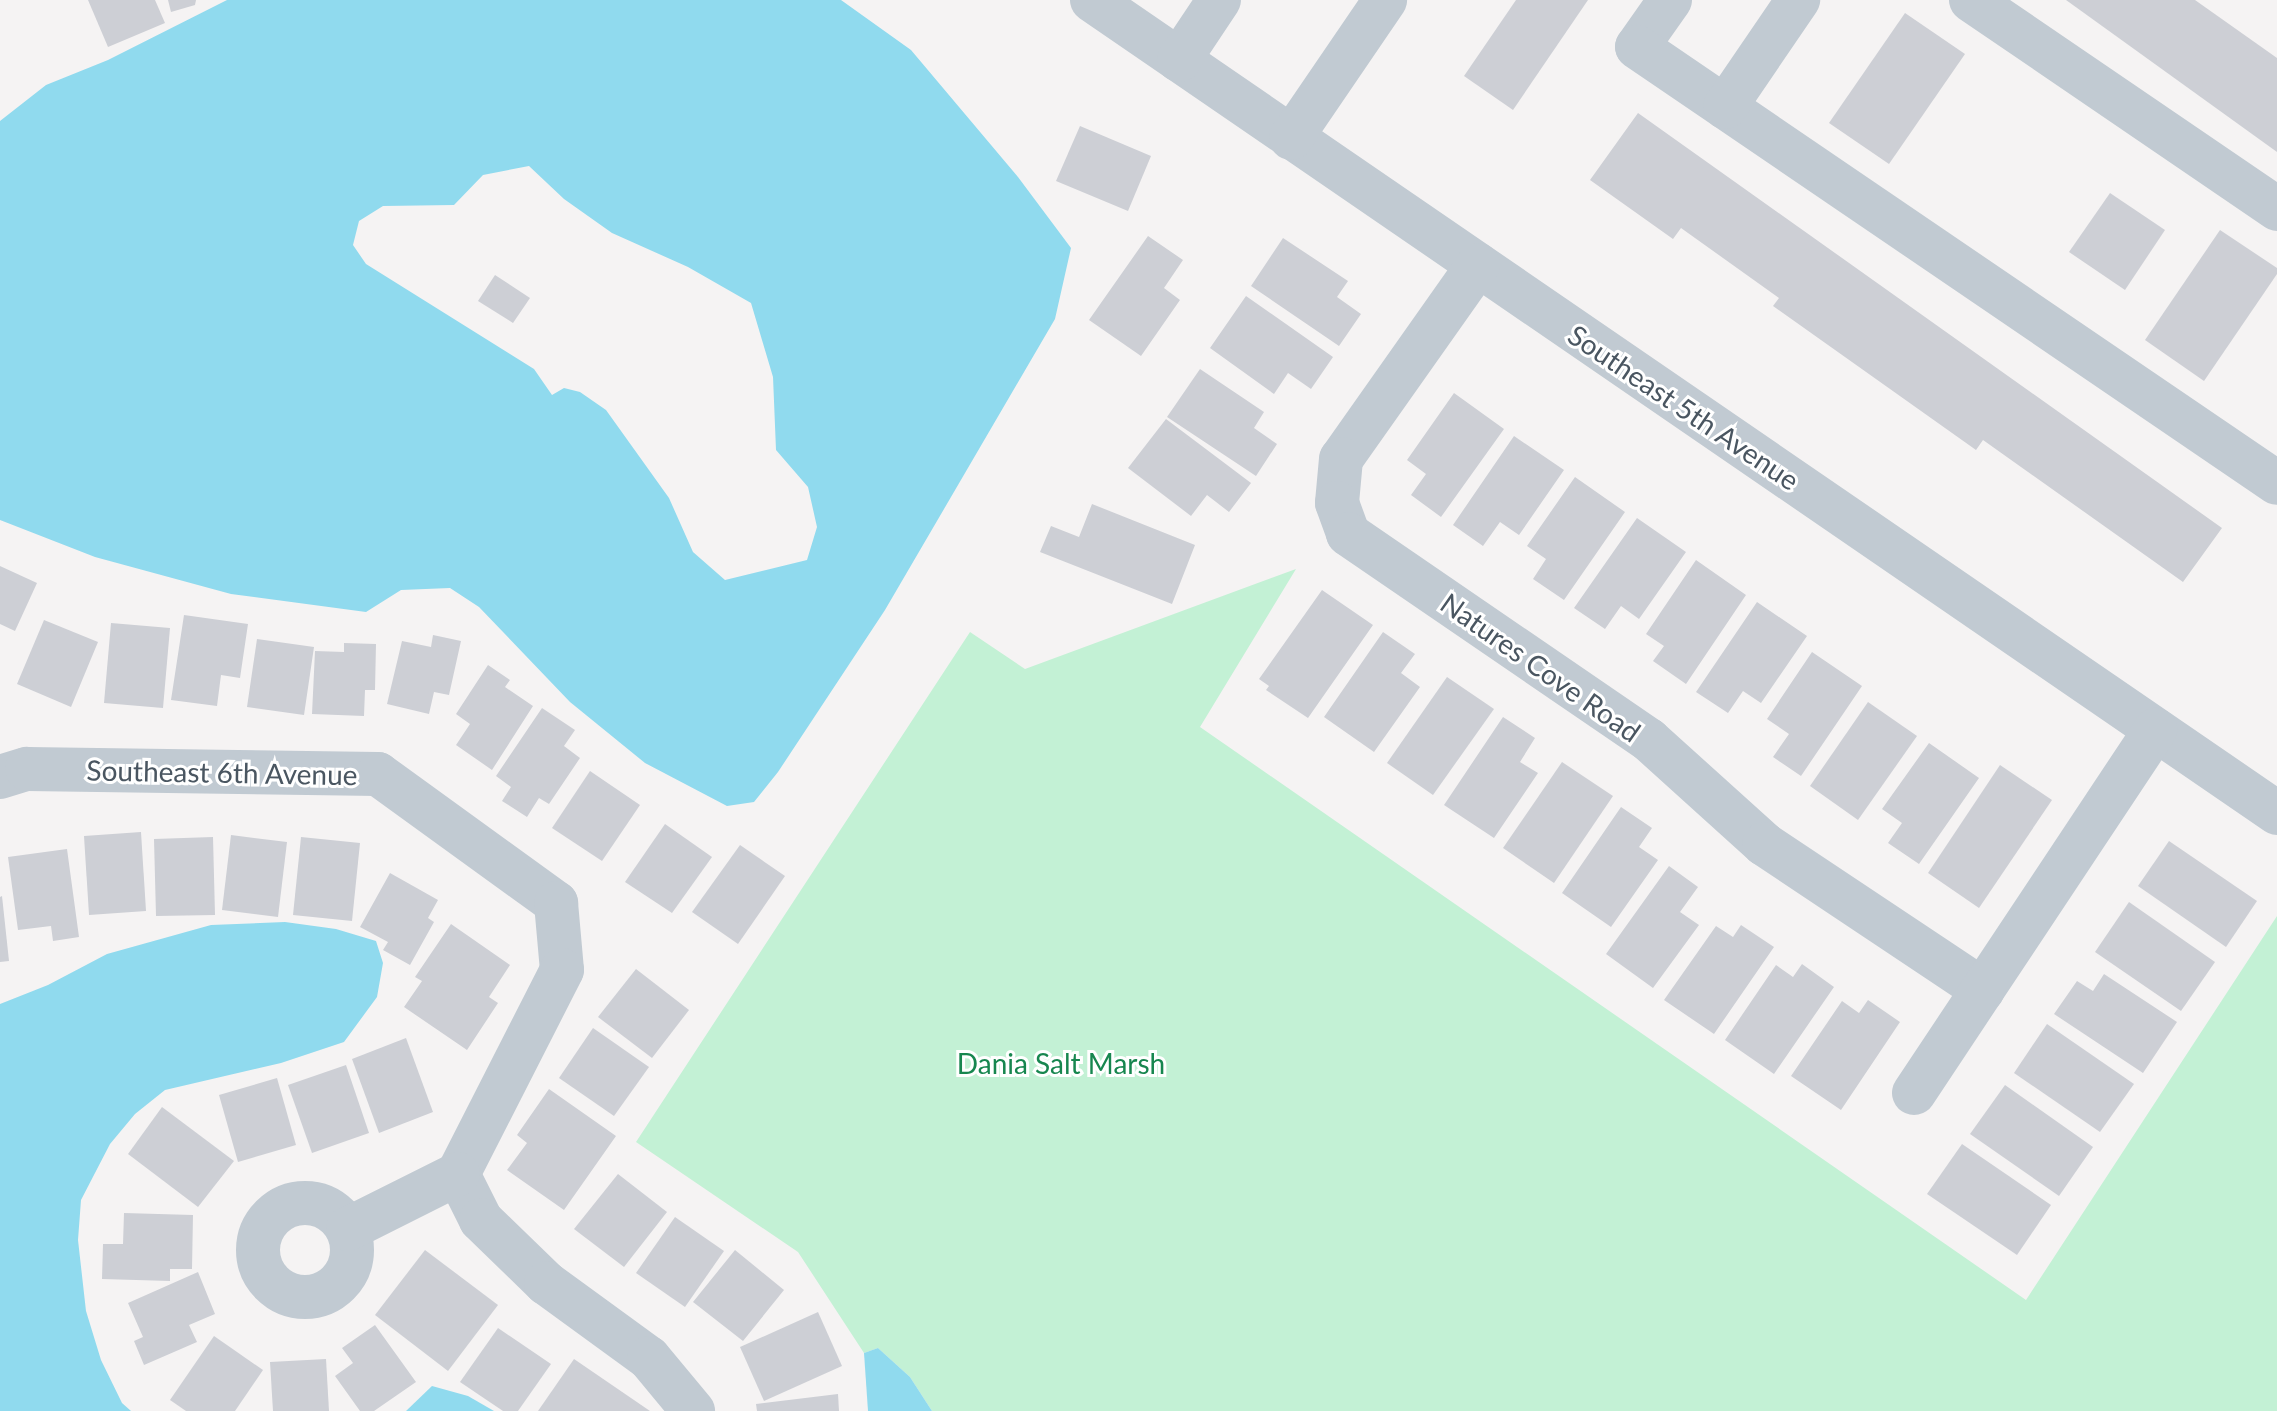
<!DOCTYPE html>
<style>
body{margin:0}
#map{position:relative;width:2277px;height:1411px;overflow:hidden;background:#f5f3f3;font-family:Lato,sans-serif}
div>[style]{position:absolute}
.green>*{inset:0;background:#c3f1d5}
.water>*{inset:0;background:#90daee}
.building>*{inset:0;background:#cdcfd5}
.minor>*{height:44px;margin:-22px;padding:0 22px;transform-origin:22px;border-radius:22px;background:#c1cad2}
.minor>.ring{margin:-22px;padding:0;box-sizing:content-box;background:none;border:44px solid #c1cad2;border-radius:50%}
span{translate:-50% -50%;white-space:nowrap;text-align:center;line-height:1.15;-webkit-text-stroke:6px #fff;paint-order:stroke}
.street-label{font-size:28px;color:#4a5661}
.park-label{font-size:28px;color:#17864f}
</style>
<div id="map">
<div class="green">
<i style="clip-path:polygon(1296px 569px,1200px 727px,2026px 1300px,2277px 916px,2277px 1411px,932px 1411px,910px 1377px,878px 1348px,864px 1353px,798px 1252px,636px 1142px,970px 632px,1025px 669px)"></i>
</div>
<div class="water">
<i style="clip-path:polygon(evenodd,227px 0,841px 0,911px 50px,1018px 177px,1071px 248px,1055px 319px,885px 610px,778px 772px,754px 802px,727px 806px,645px 763px,570px 702px,479px 607px,450px 588px,401px 590px,366px 612px,231px 594px,95px 557px,0 520px,0 121px,46px 85px,108px 60px,227px 0,529px 166px,564px 199px,612px 233px,688px 267px,751px 303px,773px 377px,776px 450px,808px 487px,817px 527px,807px 560px,725px 580px,693px 552px,669px 498px,606px 410px,580px 392px,564px 388px,552px 395px,534px 369px,366px 264px,353px 245px,359px 221px,383px 206px,454px 205px,483px 175px,529px 166px)"></i>
<i style="clip-path:polygon(285px 922px,336px 929px,376px 941px,383px 963px,377px 997px,344px 1042px,281px 1063px,165px 1090px,135px 1114px,110px 1144px,81px 1200px,78px 1240px,86px 1311px,101px 1360px,122px 1403px,131px 1411px,0 1411px,0 1004px,48px 985px,107px 954px,211px 925px)"></i>
<i style="clip-path:polygon(878px 1348px,910px 1377px,932px 1411px,868px 1411px,864px 1353px)"></i>
<i style="clip-path:polygon(432px 1386px,468px 1396px,494px 1411px,406px 1411px)"></i>
</div>
<div class="building">
<i style="clip-path:polygon(88px 0,155px 0,165px 23px,108px 47px)"></i>
<i style="clip-path:polygon(168px 0,196px 0,195px 5px,171px 12px)"></i>
<i style="clip-path:polygon(1516px 0,1588px 0,1513px 110px,1464px 76px)"></i>
<i style="clip-path:polygon(2066px 0,2195px 0,2277px 58px,2277px 152px)"></i>
<i style="clip-path:polygon(1905px 13px,1965px 54px,1889px 164px,1829px 123px)"></i>
<i style="clip-path:polygon(1638px 113px,2222px 528px,2183px 582px,1983px 440px,1976px 450px,1773px 306px,1779px 298px,1681px 228px,1673px 239px,1590px 180px)"></i>
<i style="clip-path:polygon(1080px 126px,1151px 156px,1128px 211px,1056px 181px)"></i>
<i style="clip-path:polygon(2110px 193px,2165px 230px,2125px 290px,2069px 252px)"></i>
<i style="clip-path:polygon(2220px 230px,2277px 268px,2277px 274px,2204px 381px,2145px 340px)"></i>
<i style="clip-path:polygon(1148px 236px,1183px 260px,1164px 288px,1180px 300px,1141px 356px,1089px 320px)"></i>
<i style="clip-path:polygon(1283px 238px,1348px 281px,1337px 297px,1361px 314px,1339px 346px,1251px 286px)"></i>
<i style="clip-path:polygon(495px 275px,530px 298px,513px 323px,478px 301px)"></i>
<i style="clip-path:polygon(1246px 296px,1333px 357px,1311px 389px,1288px 373px,1274px 394px,1210px 348px)"></i>
<i style="clip-path:polygon(1200px 369px,1264px 412px,1254px 428px,1277px 444px,1256px 476px,1167px 417px)"></i>
<i style="clip-path:polygon(1454px 393px,1504px 429px,1441px 517px,1411px 495px,1426px 474px,1407px 460px)"></i>
<i style="clip-path:polygon(1166px 419px,1251px 483px,1229px 512px,1207px 495px,1191px 516px,1128px 468px)"></i>
<i style="clip-path:polygon(1514px 436px,1564px 470px,1519px 535px,1500px 522px,1483px 546px,1453px 525px)"></i>
<i style="clip-path:polygon(1575px 477px,1625px 512px,1564px 600px,1533px 579px,1546px 559px,1527px 546px)"></i>
<i style="clip-path:polygon(1092px 504px,1195px 545px,1172px 604px,1040px 552px,1051px 526px,1079px 537px)"></i>
<i style="clip-path:polygon(1637px 518px,1686px 552px,1639px 619px,1621px 606px,1605px 629px,1574px 608px)"></i>
<i style="clip-path:polygon(1696px 560px,1746px 595px,1686px 684px,1653px 661px,1664px 646px,1646px 634px)"></i>
<i style="clip-path:polygon(0 566px,37px 583px,15px 631px,0 624px)"></i>
<i style="clip-path:polygon(1322px 590px,1373px 625px,1308px 718px,1266px 690px,1269px 686px,1259px 679px)"></i>
<i style="clip-path:polygon(1757px 602px,1807px 636px,1761px 703px,1743px 691px,1728px 713px,1696px 692px)"></i>
<i style="clip-path:polygon(184px 615px,248px 624px,240px 678px,221px 675px,217px 706px,171px 700px)"></i>
<i style="clip-path:polygon(44px 620px,98px 642px,71px 707px,17px 684px)"></i>
<i style="clip-path:polygon(111px 623px,170px 628px,163px 708px,104px 703px)"></i>
<i style="clip-path:polygon(1383px 632px,1415px 654px,1401px 673px,1420px 687px,1374px 752px,1324px 717px)"></i>
<i style="clip-path:polygon(433px 635px,461px 641px,449px 695px,434px 692px,429px 714px,387px 704px,402px 641px,431px 647px)"></i>
<i style="clip-path:polygon(257px 639px,314px 647px,304px 715px,247px 707px)"></i>
<i style="clip-path:polygon(344px 643px,376px 644px,375px 690px,365px 690px,364px 716px,312px 714px,315px 651px,344px 652px)"></i>
<i style="clip-path:polygon(1812px 652px,1862px 686px,1801px 776px,1773px 757px,1789px 734px,1767px 719px)"></i>
<i style="clip-path:polygon(488px 665px,510px 680px,505px 687px,533px 706px,492px 770px,456px 745px,470px 724px,456px 714px)"></i>
<i style="clip-path:polygon(1447px 677px,1494px 709px,1433px 795px,1387px 763px)"></i>
<i style="clip-path:polygon(1868px 702px,1917px 736px,1858px 820px,1810px 786px)"></i>
<i style="clip-path:polygon(542px 708px,575px 730px,564px 746px,580px 758px,549px 804px,539px 798px,527px 817px,502px 801px,511px 787px,496px 776px)"></i>
<i style="clip-path:polygon(1503px 717px,1535px 738px,1520px 762px,1538px 773px,1494px 838px,1444px 805px)"></i>
<i style="clip-path:polygon(1929px 743px,1979px 778px,1919px 864px,1888px 843px,1902px 823px,1882px 809px)"></i>
<i style="clip-path:polygon(1562px 762px,1613px 796px,1554px 883px,1503px 848px)"></i>
<i style="clip-path:polygon(2000px 765px,2052px 800px,1979px 908px,1928px 873px)"></i>
<i style="clip-path:polygon(590px 771px,640px 805px,602px 861px,552px 828px)"></i>
<i style="clip-path:polygon(1621px 807px,1652px 828px,1639px 847px,1658px 860px,1611px 927px,1562px 893px)"></i>
<i style="clip-path:polygon(665px 824px,712px 857px,672px 913px,625px 882px)"></i>
<i style="clip-path:polygon(141px 832px,146px 911px,89px 915px,84px 836px)"></i>
<i style="clip-path:polygon(231px 835px,287px 842px,278px 917px,222px 910px)"></i>
<i style="clip-path:polygon(213px 837px,215px 915px,156px 916px,154px 839px)"></i>
<i style="clip-path:polygon(301px 837px,360px 843px,352px 921px,293px 915px)"></i>
<i style="clip-path:polygon(2169px 841px,2257px 901px,2226px 947px,2138px 886px)"></i>
<i style="clip-path:polygon(740px 845px,785px 876px,738px 944px,692px 912px)"></i>
<i style="clip-path:polygon(67px 849px,79px 937px,53px 941px,51px 926px,18px 930px,8px 857px)"></i>
<i style="clip-path:polygon(1669px 866px,1698px 887px,1680px 912px,1699px 925px,1653px 988px,1606px 954px)"></i>
<i style="clip-path:polygon(390px 873px,438px 900px,428px 918px,434px 922px,410px 965px,383px 950px,388px 942px,360px 927px)"></i>
<i style="clip-path:polygon(2px 896px,9px 961px,0 962px,0 897px)"></i>
<i style="clip-path:polygon(2129px 902px,2215px 962px,2181px 1011px,2095px 952px)"></i>
<i style="clip-path:polygon(451px 924px,510px 965px,489px 997px,498px 1003px,467px 1050px,404px 1007px,422px 981px,415px 977px)"></i>
<i style="clip-path:polygon(1741px 925px,1774px 947px,1714px 1034px,1664px 1000px,1716px 926px,1733px 937px)"></i>
<i style="clip-path:polygon(1802px 964px,1834px 987px,1774px 1074px,1725px 1040px,1776px 965px,1793px 977px)"></i>
<i style="clip-path:polygon(636px 969px,689px 1010px,652px 1058px,598px 1017px)"></i>
<i style="clip-path:polygon(2104px 974px,2177px 1022px,2143px 1073px,2054px 1014px,2077px 981px,2093px 991px)"></i>
<i style="clip-path:polygon(1868px 1000px,1900px 1022px,1841px 1110px,1791px 1076px,1842px 1001px,1859px 1013px)"></i>
<i style="clip-path:polygon(2047px 1024px,2134px 1084px,2100px 1132px,2014px 1073px)"></i>
<i style="clip-path:polygon(593px 1028px,649px 1067px,614px 1116px,559px 1078px)"></i>
<i style="clip-path:polygon(406px 1038px,433px 1112px,379px 1133px,352px 1059px)"></i>
<i style="clip-path:polygon(346px 1065px,369px 1133px,312px 1153px,288px 1085px)"></i>
<i style="clip-path:polygon(277px 1078px,296px 1145px,238px 1162px,219px 1095px)"></i>
<i style="clip-path:polygon(2005px 1085px,2093px 1147px,2059px 1196px,1970px 1134px)"></i>
<i style="clip-path:polygon(549px 1089px,616px 1136px,564px 1210px,507px 1170px,527px 1143px,517px 1135px)"></i>
<i style="clip-path:polygon(162px 1107px,234px 1161px,198px 1207px,128px 1154px)"></i>
<i style="clip-path:polygon(1962px 1144px,2051px 1205px,2017px 1255px,1927px 1194px)"></i>
<i style="clip-path:polygon(618px 1174px,667px 1212px,624px 1267px,574px 1229px)"></i>
<i style="clip-path:polygon(124px 1213px,193px 1215px,192px 1269px,170px 1269px,170px 1281px,102px 1279px,103px 1244px,123px 1244px)"></i>
<i style="clip-path:polygon(675px 1217px,724px 1251px,685px 1307px,636px 1273px)"></i>
<i style="clip-path:polygon(425px 1250px,498px 1305px,448px 1371px,375px 1315px)"></i>
<i style="clip-path:polygon(735px 1250px,784px 1290px,743px 1341px,693px 1302px)"></i>
<i style="clip-path:polygon(198px 1272px,215px 1314px,189px 1325px,197px 1342px,144px 1365px,134px 1341px,143px 1337px,128px 1303px)"></i>
<i style="clip-path:polygon(818px 1312px,842px 1366px,764px 1401px,740px 1347px)"></i>
<i style="clip-path:polygon(375px 1325px,416px 1382px,374px 1411px,360px 1411px,335px 1376px,353px 1363px,342px 1348px)"></i>
<i style="clip-path:polygon(498px 1328px,551px 1364px,518px 1411px,503px 1411px,460px 1382px)"></i>
<i style="clip-path:polygon(214px 1336px,263px 1370px,235px 1411px,186px 1411px,170px 1400px)"></i>
<i style="clip-path:polygon(326px 1359px,329px 1411px,273px 1411px,270px 1362px)"></i>
<i style="clip-path:polygon(574px 1359px,650px 1411px,538px 1411px)"></i>
<i style="clip-path:polygon(838px 1394px,839px 1411px,757px 1411px,756px 1404px)"></i>
</div>
<div class="minor">
<i style="left:1092px;top:0;width:1437px;rotate:34.45deg"></i>
<i style="left:1670px;top:0;width:57px;rotate:125.1deg"></i>
<i style="left:1637px;top:47px;width:774px;rotate:34.26deg"></i>
<i style="left:1971px;top:0;width:371px;rotate:34.3deg"></i>
<i style="left:1179px;top:60px;width:72px;rotate:-56.3deg"></i>
<i style="left:1725px;top:107px;width:130px;rotate:-55.7deg"></i>
<i style="left:1291px;top:138px;width:167px;rotate:-55.7deg"></i>
<i style="left:1478px;top:265px;width:237px;rotate:125.2deg"></i>
<i style="left:1341px;top:459px;width:44px;rotate:95.2deg"></i>
<i style="left:1337px;top:503px;width:33px;rotate:70deg"></i>
<i style="left:1348px;top:534px;width:365px;rotate:34.4deg"></i>
<i style="left:1649px;top:740px;width:155px;rotate:42.1deg"></i>
<i style="left:1764px;top:844px;width:263px;rotate:33.7deg"></i>
<i style="left:0;top:777px;width:28px;rotate:-17deg"></i>
<i style="left:27px;top:769px;width:351px;rotate:0.8deg"></i>
<i style="left:378px;top:774px;width:220px;rotate:35.9deg"></i>
<i style="left:556px;top:903px;width:67px;rotate:84.9deg"></i>
<i style="left:562px;top:970px;width:229px;rotate:117deg"></i>
<i style="left:458px;top:1174px;width:51px;rotate:63.4deg"></i>
<i style="left:481px;top:1220px;width:91px;rotate:44.1deg"></i>
<i style="left:546px;top:1283px;width:127px;rotate:36.1deg"></i>
<i style="left:649px;top:1358px;width:69px;rotate:50.3deg"></i>
<i style="left:1914px;top:1093px;width:436px;rotate:-56.4deg"></i>
<i class="ring" style="left:258px;top:1203px;width:50px;height:50px"></i>
<i style="left:348px;top:1229px;width:123px;rotate:-26.6deg"></i>
</div>
<div class="street-label">
<span style="left:1684px;top:407px;rotate:34deg">Southeast 5th Avenue</span>
<span style="left:1541px;top:667px;rotate:35deg">Natures Cove Road</span>
<span style="left:222px;top:772px;rotate:1deg">Southeast 6th Avenue</span>
</div>
<div class="park-label">
<span style="left:1061px;top:1063px">Dania Salt Marsh</span>
</div>
</div>
